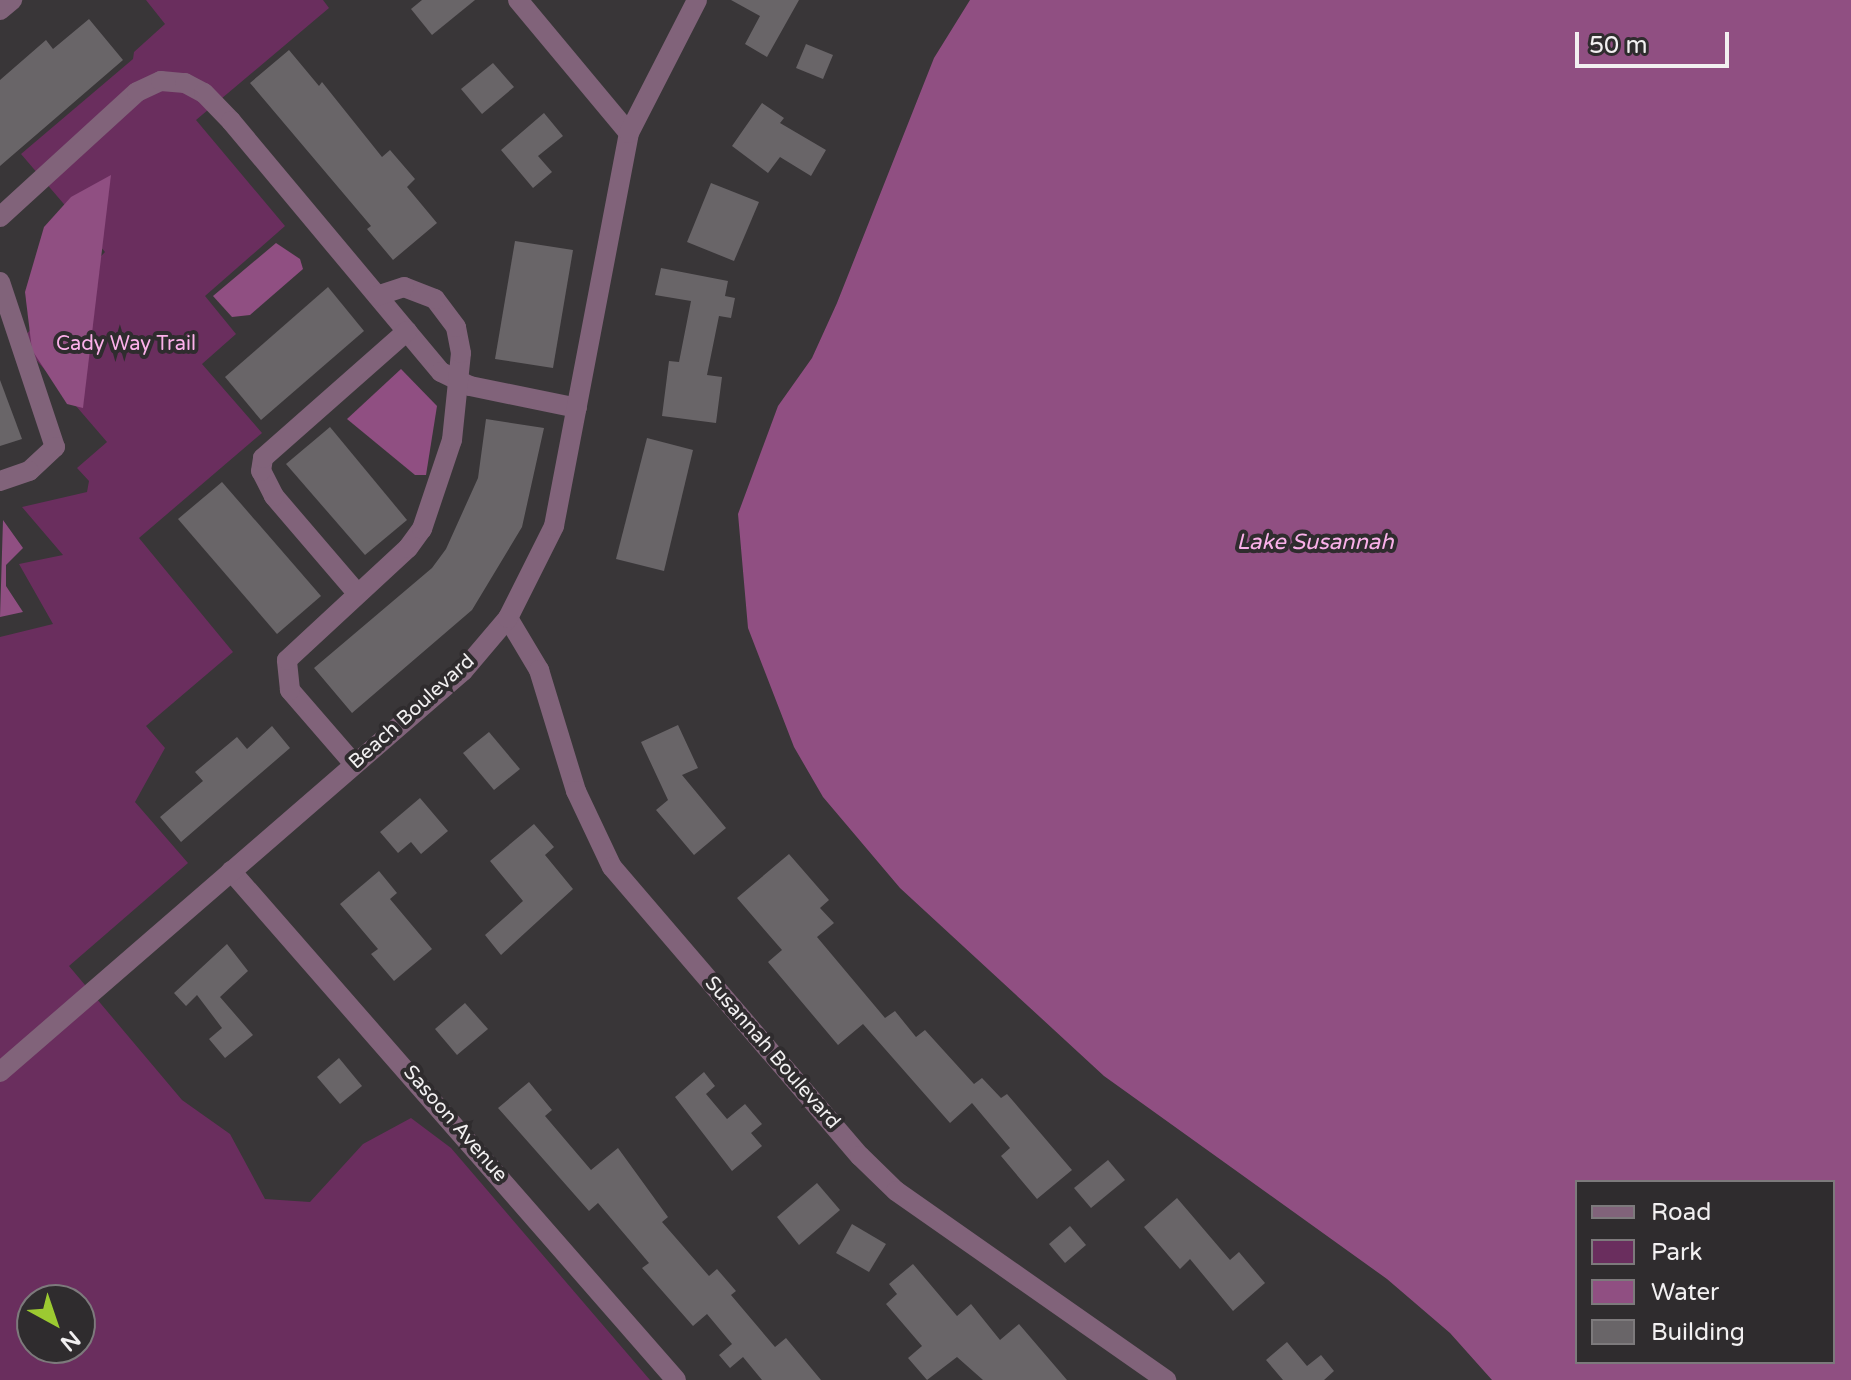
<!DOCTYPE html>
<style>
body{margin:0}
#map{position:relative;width:1851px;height:1380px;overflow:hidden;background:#393638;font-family:"Varela Round",sans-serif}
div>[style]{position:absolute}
.green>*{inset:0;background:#6a2e5e}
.water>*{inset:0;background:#904f82}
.building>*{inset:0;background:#696568}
.minor>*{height:20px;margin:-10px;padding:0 10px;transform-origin:10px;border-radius:10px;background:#81637a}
span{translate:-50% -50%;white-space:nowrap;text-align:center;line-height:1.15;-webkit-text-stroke:8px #2f2c2e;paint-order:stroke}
.park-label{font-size:20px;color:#fcb1ea}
.street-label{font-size:20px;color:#f2f0f1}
.water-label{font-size:22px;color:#fab0e9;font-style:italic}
.legend{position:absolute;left:1575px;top:1180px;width:260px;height:184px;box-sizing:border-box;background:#2f2c2e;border:2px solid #7d7a7c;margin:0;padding:10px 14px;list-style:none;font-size:24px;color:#f2f0f1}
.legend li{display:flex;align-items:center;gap:16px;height:40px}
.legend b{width:40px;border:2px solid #7d7a7c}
.north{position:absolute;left:16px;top:1284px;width:80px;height:80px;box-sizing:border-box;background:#2f2c2e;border:2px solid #7d7a7c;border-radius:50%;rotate:140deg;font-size:22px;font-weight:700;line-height:32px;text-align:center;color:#f2f0f1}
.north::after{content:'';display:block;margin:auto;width:28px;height:36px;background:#9cca31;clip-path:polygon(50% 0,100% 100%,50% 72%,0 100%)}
.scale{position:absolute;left:1575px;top:32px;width:154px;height:36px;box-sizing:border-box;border:4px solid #f2f0f1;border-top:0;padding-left:10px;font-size:24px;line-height:28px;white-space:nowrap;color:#f2f0f1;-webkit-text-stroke:6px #2f2c2e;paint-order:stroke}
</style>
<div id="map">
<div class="green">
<i style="clip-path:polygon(evenodd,146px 0,323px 0,329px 8px,196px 120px,285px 226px,205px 296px,236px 334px,202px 364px,262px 433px,139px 538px,233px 652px,146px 726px,165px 748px,135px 802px,188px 863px,69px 966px,182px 1100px,230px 1134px,265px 1199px,310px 1202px,363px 1144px,411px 1118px,451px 1148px,650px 1380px,0 1380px,0 637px,53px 624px,19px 564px,63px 555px,22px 507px,87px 492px,89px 481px,77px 468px,107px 442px,20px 341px,105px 252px,21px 154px,133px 59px,134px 52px,165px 24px,146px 0,32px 1300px,80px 1300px,80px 1348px,32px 1348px,32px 1300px)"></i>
</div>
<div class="water">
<i style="clip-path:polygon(evenodd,970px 0,1851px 0,1851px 1380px,1492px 1380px,1450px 1333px,1387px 1279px,1104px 1076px,900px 888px,823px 797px,794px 747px,748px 628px,738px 514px,778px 406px,812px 358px,837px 303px,934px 58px,970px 0,1577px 1182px,1833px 1182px,1833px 1362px,1577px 1362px,1577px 1182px)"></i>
<i style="clip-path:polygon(111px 175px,83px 408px,67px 404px,32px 350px,25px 292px,44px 227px,71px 197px)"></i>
<i style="clip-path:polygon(276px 243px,300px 259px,303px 269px,250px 315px,232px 317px,213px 296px)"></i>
<i style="clip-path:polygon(401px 369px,437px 406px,426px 475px,415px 475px,347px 419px)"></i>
<i style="clip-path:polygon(3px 520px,23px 548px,6px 565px,6px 586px,23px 612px,0 617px)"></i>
</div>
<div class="building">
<i style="clip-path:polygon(422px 0,475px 0,432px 35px,411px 9px)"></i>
<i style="clip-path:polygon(731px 0,799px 0,767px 57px,745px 44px,760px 16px)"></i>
<i style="clip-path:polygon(89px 19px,123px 60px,0 166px,0 80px,46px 40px,53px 49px)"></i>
<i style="clip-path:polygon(806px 44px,833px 55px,823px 79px,796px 68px)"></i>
<i style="clip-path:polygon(289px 50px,319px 86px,322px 82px,382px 157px,390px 150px,415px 179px,407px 187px,437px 223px,393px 260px,367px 229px,371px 226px,250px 83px)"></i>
<i style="clip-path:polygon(493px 63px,514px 87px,482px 114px,461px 89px)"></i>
<i style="clip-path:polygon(762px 103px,784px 118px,780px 123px,826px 150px,811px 176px,780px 157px,768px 173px,732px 146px)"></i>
<i style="clip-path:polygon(544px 113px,563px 136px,538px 156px,552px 172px,533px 188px,501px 150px)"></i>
<i style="clip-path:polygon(711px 183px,759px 202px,734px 261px,687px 242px)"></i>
<i style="clip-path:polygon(515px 241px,573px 250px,553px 368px,495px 359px)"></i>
<i style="clip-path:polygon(661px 268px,728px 281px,725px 296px,735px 298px,731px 318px,719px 316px,707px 375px,722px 377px,716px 423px,662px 416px,669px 361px,679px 362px,691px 301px,655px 295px)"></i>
<i style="clip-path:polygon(328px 287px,364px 331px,261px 420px,225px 377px)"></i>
<i style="clip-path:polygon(0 380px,22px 439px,0 446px)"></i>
<i style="clip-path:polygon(486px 419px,544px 428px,522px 527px,472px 610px,352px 713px,314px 668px,432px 568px,446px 549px,478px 478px)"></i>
<i style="clip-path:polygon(330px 427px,407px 520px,365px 555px,286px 464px)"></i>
<i style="clip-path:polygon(647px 438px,693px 450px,664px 571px,616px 559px)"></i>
<i style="clip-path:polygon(222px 482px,321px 596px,277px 634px,178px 519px)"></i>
<i style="clip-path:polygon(678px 725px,698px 768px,682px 775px,726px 828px,694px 855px,656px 810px,668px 800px,641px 742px)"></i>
<i style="clip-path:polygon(272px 726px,290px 748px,181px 842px,160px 817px,203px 781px,195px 772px,237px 737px,247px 749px)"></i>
<i style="clip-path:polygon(489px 732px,520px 769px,494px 790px,463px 753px)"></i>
<i style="clip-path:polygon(420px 798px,448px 831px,421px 854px,411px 842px,398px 853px,380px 832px)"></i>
<i style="clip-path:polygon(534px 824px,554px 847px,545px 855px,573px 889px,501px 955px,485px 935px,523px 901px,490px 861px)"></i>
<i style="clip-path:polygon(789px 854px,829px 900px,820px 908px,834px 923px,817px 937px,885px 1018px,895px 1011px,916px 1037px,925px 1030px,974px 1084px,982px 1078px,1001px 1098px,1007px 1094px,1072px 1170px,1037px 1199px,1001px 1156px,1010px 1148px,972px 1103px,950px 1123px,863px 1024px,838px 1045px,768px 962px,782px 950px,737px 898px)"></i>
<i style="clip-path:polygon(379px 871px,397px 893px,390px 899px,432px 949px,394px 981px,371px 954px,378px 949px,340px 904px)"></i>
<i style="clip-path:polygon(227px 944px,248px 971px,220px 997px,253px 1035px,225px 1058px,209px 1039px,222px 1028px,197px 995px,186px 1006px,174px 993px)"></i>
<i style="clip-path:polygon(465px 1003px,488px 1029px,457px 1055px,435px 1029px)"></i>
<i style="clip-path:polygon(339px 1058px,362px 1086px,340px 1104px,317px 1077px)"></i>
<i style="clip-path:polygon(704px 1072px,715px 1086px,706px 1094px,727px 1119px,745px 1104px,762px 1124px,751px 1133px,762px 1146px,732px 1171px,675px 1097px)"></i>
<i style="clip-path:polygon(529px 1082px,552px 1110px,545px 1116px,591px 1170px,618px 1148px,668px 1217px,662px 1222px,709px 1276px,717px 1269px,736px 1291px,731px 1295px,775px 1347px,786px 1338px,821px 1380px,762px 1380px,743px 1357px,730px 1368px,719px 1355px,732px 1344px,707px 1314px,693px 1326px,642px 1268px,649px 1263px,598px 1203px,589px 1211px,498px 1108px)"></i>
<i style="clip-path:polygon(1108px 1160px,1125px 1180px,1091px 1208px,1074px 1188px)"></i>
<i style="clip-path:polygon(817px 1183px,840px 1210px,799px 1245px,777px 1217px)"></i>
<i style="clip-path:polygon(1177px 1198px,1230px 1260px,1239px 1252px,1265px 1283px,1233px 1311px,1190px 1259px,1180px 1269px,1144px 1227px)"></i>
<i style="clip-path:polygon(852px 1224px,886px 1244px,869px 1272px,836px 1253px)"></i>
<i style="clip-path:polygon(1070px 1226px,1086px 1245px,1065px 1263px,1049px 1244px)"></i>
<i style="clip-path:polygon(913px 1264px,957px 1316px,971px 1304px,1000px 1340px,1019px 1324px,1067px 1380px,983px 1380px,957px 1357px,927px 1380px,908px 1358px,922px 1346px,886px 1304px,897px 1294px,889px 1284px)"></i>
<i style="clip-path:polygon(1287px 1342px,1307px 1366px,1321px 1355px,1334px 1371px,1324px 1380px,1283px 1380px,1266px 1360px)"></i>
</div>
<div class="minor">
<i style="left:518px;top:0;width:173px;rotate:50.2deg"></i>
<i style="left:0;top:10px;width:16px;rotate:-40deg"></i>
<i style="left:0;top:217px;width:185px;rotate:-42.4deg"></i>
<i style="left:137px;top:92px;width:26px;rotate:-25deg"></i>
<i style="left:161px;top:81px;width:24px;rotate:5deg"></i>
<i style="left:185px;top:83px;width:21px;rotate:28deg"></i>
<i style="left:204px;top:93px;width:39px;rotate:46deg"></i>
<i style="left:231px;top:121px;width:327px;rotate:50.1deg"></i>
<i style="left:441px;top:372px;width:32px;rotate:26deg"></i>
<i style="left:470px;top:386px;width:109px;rotate:11.6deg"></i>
<i style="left:0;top:282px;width:174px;rotate:71.6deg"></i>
<i style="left:55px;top:447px;width:35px;rotate:137deg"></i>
<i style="left:29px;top:471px;width:31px;rotate:161deg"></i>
<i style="left:357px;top:593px;width:128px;rotate:-130.6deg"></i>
<i style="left:274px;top:496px;width:28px;rotate:-117deg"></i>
<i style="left:261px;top:471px;width:13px;rotate:-81deg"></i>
<i style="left:263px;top:458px;width:192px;rotate:-41.4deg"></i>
<i style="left:508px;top:618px;width:61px;rotate:59.2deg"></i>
<i style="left:539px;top:670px;width:127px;rotate:73deg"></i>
<i style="left:576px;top:791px;width:84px;rotate:64.7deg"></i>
<i style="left:612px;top:867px;width:381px;rotate:49.4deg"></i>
<i style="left:860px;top:1156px;width:50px;rotate:44.2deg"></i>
<i style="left:896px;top:1191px;width:330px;rotate:35deg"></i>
<i style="left:354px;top:764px;width:98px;rotate:-130.9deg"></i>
<i style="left:290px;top:690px;width:30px;rotate:-96deg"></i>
<i style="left:287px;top:660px;width:165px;rotate:-42.8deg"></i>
<i style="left:408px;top:548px;width:24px;rotate:-54deg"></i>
<i style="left:422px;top:529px;width:94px;rotate:-71.4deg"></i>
<i style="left:452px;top:440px;width:87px;rotate:-84.1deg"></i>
<i style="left:461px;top:353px;width:26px;rotate:-101deg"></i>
<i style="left:456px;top:327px;width:35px;rotate:-127deg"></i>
<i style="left:435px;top:299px;width:33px;rotate:-159deg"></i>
<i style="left:404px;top:287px;width:28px;rotate:162deg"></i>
<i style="left:231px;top:871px;width:676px;rotate:48.84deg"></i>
<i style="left:0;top:1072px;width:613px;rotate:-40.9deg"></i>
<i style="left:463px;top:671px;width:70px;rotate:-49.7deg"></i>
<i style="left:508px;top:618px;width:103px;rotate:-63.4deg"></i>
<i style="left:554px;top:526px;width:400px;rotate:-79.2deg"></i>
<i style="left:629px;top:133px;width:149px;rotate:-62.9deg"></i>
</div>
<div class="park-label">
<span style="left:126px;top:344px">Cady Way Trail</span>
</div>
<div class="street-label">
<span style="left:412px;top:712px;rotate:-42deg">Beach Boulevard</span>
<span style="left:772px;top:1053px;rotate:49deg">Susannah Boulevard</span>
<span style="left:455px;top:1124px;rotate:49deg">Sasoon Avenue</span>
</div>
<div class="water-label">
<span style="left:1315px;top:543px">Lake Susannah</span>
</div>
<ul class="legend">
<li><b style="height:10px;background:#81637a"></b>Road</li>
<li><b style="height:22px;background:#6a2e5e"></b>Park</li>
<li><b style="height:22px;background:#904f82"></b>Water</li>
<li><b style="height:22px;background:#696568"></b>Building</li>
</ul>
<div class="north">N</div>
<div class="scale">50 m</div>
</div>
